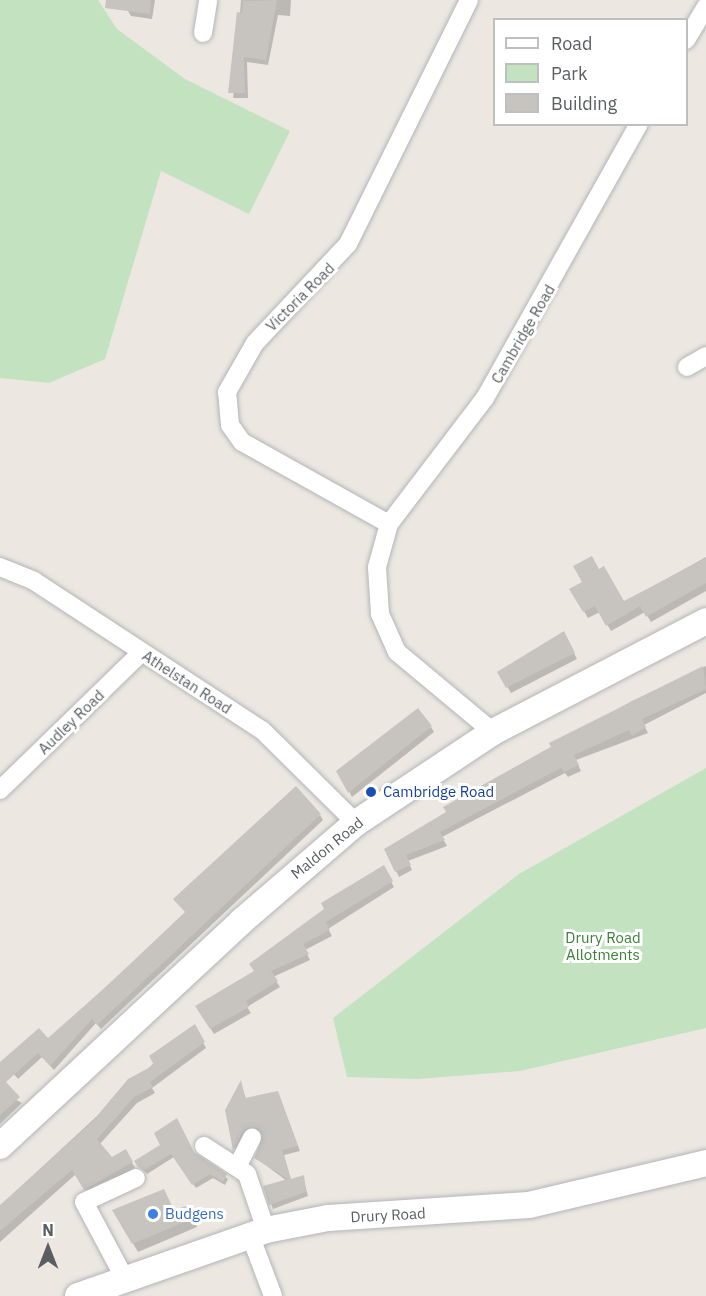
<!DOCTYPE html>
<style>
body{margin:0}
#map{position:relative;width:706px;height:1296px;overflow:hidden;background:#ece8e1;font-family:"IBM Plex Sans",sans-serif}
div>[style]{position:absolute}
.green>*{inset:0;background:#c3e2bf}
.shadow>*{inset:0;background:#0003}
.building>*{inset:0;background:#c7c3be}
.roads{filter:drop-shadow(0 0 2px #b2b5b8) drop-shadow(0 0 2px #b2b5b8)}
.street>*{height:18px;margin:-9px;padding:0 9px;transform-origin:9px;border-radius:9px;background:#fff}
.secondary>*{height:26px;margin:-13px;padding:0 13px;transform-origin:13px;border-radius:13px;background:#fff}
.dots>*{width:16px;height:16px;translate:-50% -50%;box-sizing:border-box;border:3px solid #fff;border-radius:50%}
span{translate:-50% -50%;white-space:nowrap;text-align:center;line-height:1.15;-webkit-text-stroke:6px #fff;paint-order:stroke}
.street-label{font-size:15px;color:#5a5e61}
.transit-label{font-size:15px;color:#164399}
.left{translate:0 -50%;text-align:left}
.park-label{font-size:15px;color:#3e8139}
.shop-label{font-size:15px;color:#366cbe}
.legend{position:absolute;left:493px;top:18px;width:195px;height:108px;box-sizing:border-box;background:#fff;border:2px solid #bdbfc0;margin:0;padding:8px 10px;list-style:none;font-size:18px;color:#5a5e61}
.legend li{display:flex;align-items:center;gap:12px;height:30px}
.legend b{width:30px;border:2px solid #bdbfc0}
.north{position:absolute;left:18px;top:1218px;width:60px;height:60px;-webkit-text-stroke:4px #fff;paint-order:stroke;rotate:0deg;font-size:16px;font-weight:700;line-height:24px;text-align:center;color:#5a5e61}
.north::after{content:'';display:block;margin:auto;width:21px;height:27px;background:#5a5e61;clip-path:polygon(50% 0,100% 100%,50% 72%,0 100%)}
</style>
<div id="map">
<div class="green">
<i style="clip-path:polygon(0 0,98px 0,117px 29px,185px 79px,290px 131px,249px 214px,161px 171px,105px 359px,49px 383px,0 378px)"></i>
<i style="clip-path:polygon(706px 768px,706px 1028px,520px 1071px,418px 1079px,347px 1077px,333px 1018px,519px 874px)"></i>
</div>
<div class="shadow">
<i style="clip-path:polygon(136px 0,155px 0,152px 19px,131px 16px,128px 11px)"></i>
<i style="clip-path:polygon(241px 0,291px 0,290px 16px,278px 15px,268px 65px,247px 62px,248px 98px,233px 98px)"></i>
<i style="clip-path:polygon(706px 557px,706px 591px,651px 622px,645px 612px,611px 631px,600px 612px,588px 618px,572px 590px,623px 603px)"></i>
<i style="clip-path:polygon(564px 633px,577px 659px,511px 693px,499px 673px)"></i>
<i style="clip-path:polygon(706px 666px,706px 693px,644px 725px,648px 733px,576px 760px,581px 771px,568px 777px,565px 773px,442px 837px,447px 846px,408px 861px,412px 870px,399px 877px,386px 850px,448px 812px,445px 807px,632px 701px)"></i>
<i style="clip-path:polygon(431px 727px,434px 732px,352px 797px,338px 771px)"></i>
<i style="clip-path:polygon(320px 815px,323px 820px,101px 1029px,96px 1023px,54px 1070px,42px 1057px,18px 1079px,7px 1066px,48px 1040px,186px 913px)"></i>
<i style="clip-path:polygon(383px 867px,394px 887px,328px 929px,332px 936px,305px 950px,310px 960px,273px 977px,280px 987px,247px 1007px,251px 1013px,214px 1034px,197px 1007px,255px 971px)"></i>
<i style="clip-path:polygon(194px 1026px,206px 1048px,152px 1088px,155px 1093px,137px 1103px,99px 1145px,112px 1159px,125px 1151px,135px 1168px,88px 1194px,76px 1174px,0 1242px,0 1206px)"></i>
<i style="clip-path:polygon(241px 1083px,246px 1099px,280px 1098px,300px 1151px,284px 1155px,291px 1180px,303px 1177px,308px 1196px,273px 1209px,271px 1204px,287px 1181px,256px 1158px,262px 1135px,248px 1133px,236px 1153px,226px 1110px)"></i>
<i style="clip-path:polygon(0 1091px,22px 1103px,0 1124px)"></i>
<i style="clip-path:polygon(162px 1146px,194px 1153px,228px 1179px,225px 1185px,213px 1178px,196px 1188px,174px 1157px,147px 1174px,138px 1165px)"></i>
<i style="clip-path:polygon(114px 1211px,193px 1215px,197px 1227px,138px 1252px)"></i>
</div>
<div class="building">
<i style="clip-path:polygon(106px 0,151px 0,150px 14px,105px 8px)"></i>
<i style="clip-path:polygon(277px 0,266px 60px,244px 57px,245px 93px,228px 93px,237px 12px,242px 13px,243px 1px)"></i>
<i style="clip-path:polygon(592px 556px,599px 569px,604px 566px,624px 601px,706px 558px,706px 583px,646px 617px,640px 606px,606px 626px,595px 606px,583px 612px,569px 589px,582px 582px,573px 566px)"></i>
<i style="clip-path:polygon(564px 631px,575px 653px,506px 688px,497px 672px)"></i>
<i style="clip-path:polygon(703px 666px,706px 689px,642px 719px,646px 727px,632px 736px,629px 730px,574px 755px,579px 765px,564px 772px,561px 768px,440px 832px,445px 840px,406px 855px,411px 865px,395px 872px,384px 849px,446px 812px,443px 807px,551px 747px,549px 743px)"></i>
<i style="clip-path:polygon(418px 708px,432px 726px,348px 793px,336px 771px)"></i>
<i style="clip-path:polygon(296px 786px,321px 814px,97px 1025px,92px 1019px,50px 1066px,38px 1053px,6px 1082px,20px 1097px,0 1115px,0 1062px,39px 1028px,48px 1038px,108px 985px,185px 912px,173px 899px)"></i>
<i style="clip-path:polygon(384px 865px,393px 881px,326px 922px,330px 930px,303px 944px,309px 954px,271px 971px,278px 981px,246px 1001px,249px 1007px,210px 1029px,195px 1006px,254px 971px,249px 964px,324px 909px,321px 903px)"></i>
<i style="clip-path:polygon(195px 1024px,205px 1042px,150px 1082px,153px 1087px,134px 1097px,97px 1139px,112px 1157px,126px 1149px,133px 1162px,84px 1190px,72px 1170px,0 1231px,0 1205px,91px 1123px,128px 1079px,154px 1065px,149px 1056px)"></i>
<i style="clip-path:polygon(241px 1080px,245px 1098px,278px 1091px,298px 1146px,282px 1150px,291px 1179px,304px 1175px,306px 1192px,269px 1205px,263px 1186px,288px 1179px,254px 1158px,263px 1138px,258px 1128px,245px 1129px,233px 1150px,225px 1110px)"></i>
<i style="clip-path:polygon(177px 1118px,194px 1152px,227px 1174px,223px 1182px,210px 1174px,192px 1185px,171px 1154px,144px 1170px,138px 1167px,134px 1161px,160px 1145px,154px 1133px)"></i>
<i style="clip-path:polygon(164px 1189px,174px 1210px,189px 1205px,194px 1218px,132px 1244px,112px 1210px)"></i>
</div>
<div class="roads">
<div class="street">
<i style="left:203px;top:33px;width:33px;rotate:-81deg"></i>
<i style="left:686px;top:40px;width:39px;rotate:-59deg"></i>
<i style="left:687px;top:367px;width:22px;rotate:-30deg"></i>
<i style="left:389px;top:524px;width:168px;rotate:-150.8deg"></i>
<i style="left:242px;top:442px;width:21px;rotate:-125deg"></i>
<i style="left:230px;top:425px;width:33px;rotate:-95deg"></i>
<i style="left:227px;top:392px;width:56px;rotate:-60.3deg"></i>
<i style="left:255px;top:343px;width:136px;rotate:-46.8deg"></i>
<i style="left:348px;top:244px;width:272px;rotate:-63.6deg"></i>
<i style="left:0;top:567px;width:37px;rotate:22deg"></i>
<i style="left:34px;top:581px;width:272px;rotate:33.2deg"></i>
<i style="left:262px;top:730px;width:132px;rotate:44.7deg"></i>
<i style="left:493px;top:732px;width:125px;rotate:-140.2deg"></i>
<i style="left:397px;top:652px;width:42px;rotate:-114.1deg"></i>
<i style="left:380px;top:614px;width:47px;rotate:-93.7deg"></i>
<i style="left:377px;top:567px;width:45px;rotate:-74.4deg"></i>
<i style="left:389px;top:524px;width:158px;rotate:-52.7deg"></i>
<i style="left:485px;top:398px;width:314px;rotate:-60.7deg"></i>
<i style="left:0;top:790px;width:197px;rotate:-44.2deg"></i>
<i style="left:204px;top:1146px;width:51px;rotate:33.1deg"></i>
<i style="left:247px;top:1174px;width:59px;rotate:71.3deg"></i>
<i style="left:237px;top:1167px;width:33px;rotate:-63deg"></i>
<i style="left:250px;top:1235px;width:65px;rotate:69.3deg"></i>
<i style="left:125px;top:1279px;width:87px;rotate:-118deg"></i>
<i style="left:84px;top:1202px;width:57px;rotate:-24.8deg"></i>
</div>
<div class="secondary">
<i style="left:0;top:1146px;width:330px;rotate:-42.9deg"></i>
<i style="left:242px;top:921px;width:150px;rotate:-40.7deg"></i>
<i style="left:356px;top:823px;width:164px;rotate:-33.6deg"></i>
<i style="left:493px;top:732px;width:240px;rotate:-27.5deg"></i>
<i style="left:78px;top:1296px;width:199px;rotate:-19.3deg"></i>
<i style="left:266px;top:1230px;width:63px;rotate:-11deg"></i>
<i style="left:328px;top:1218px;width:201px;rotate:-3.7deg"></i>
<i style="left:529px;top:1205px;width:182px;rotate:-13.3deg"></i>
</div>
</div>
<div class="dots">
<i style="left:371px;top:792px;background:#1a4fb4"></i>
<i style="left:153px;top:1214px;background:#3f7fe0"></i>
</div>
<div class="street-label">
<span style="left:300px;top:297px;rotate:-45deg">Victoria Road</span>
<span style="left:523px;top:334px;rotate:-60deg">Cambridge Road</span>
<span style="left:187px;top:682px;rotate:33deg">Athelstan Road</span>
<span style="left:71px;top:722px;rotate:-44deg">Audley Road</span>
<span style="left:327px;top:848px;rotate:-39deg">Maldon Road</span>
<span style="left:388px;top:1215px;rotate:-3deg">Drury Road</span>
</div>
<div class="transit-label">
<span class="left" style="left:383px;top:792px">Cambridge Road</span>
</div>
<div class="park-label">
<span style="left:603px;top:946px">Drury Road<br>Allotments</span>
</div>
<div class="shop-label">
<span class="left" style="left:165px;top:1214px">Budgens</span>
</div>
<ul class="legend">
<li><b style="height:8px;background:#fff"></b>Road</li>
<li><b style="height:16px;background:#c3e2bf"></b>Park</li>
<li><b style="height:16px;background:#c7c3be"></b>Building</li>
</ul>
<div class="north">N</div>
</div>
